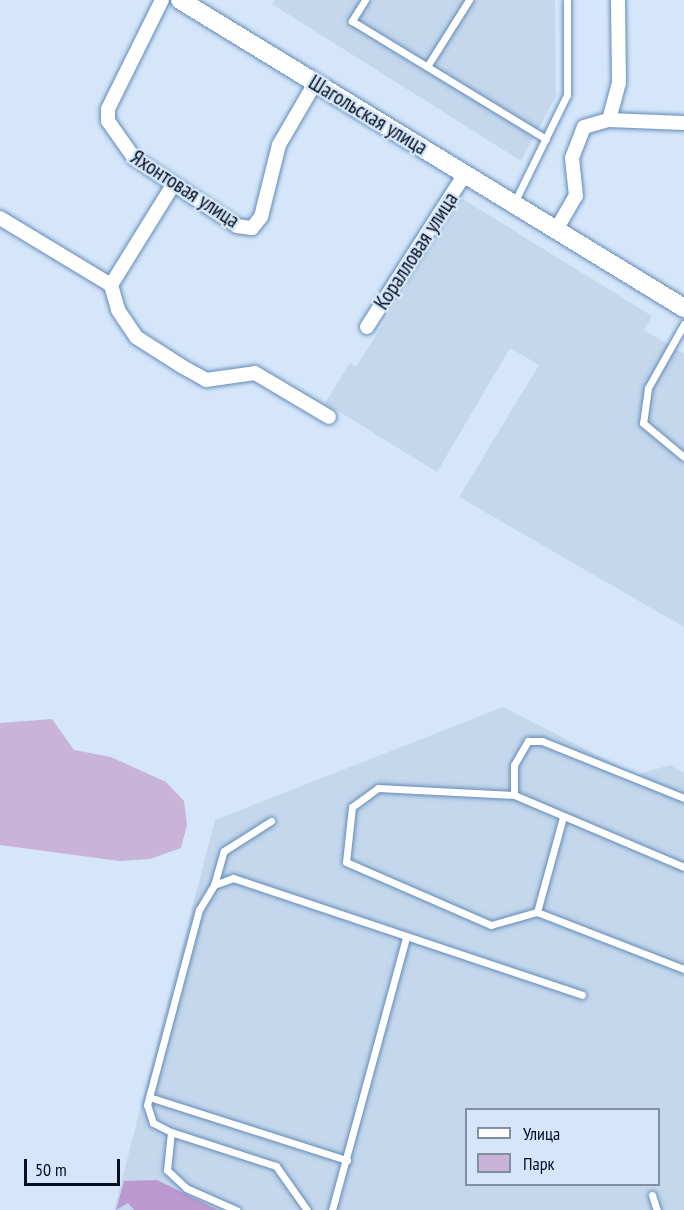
<!DOCTYPE html>
<meta charset="utf-8">
<style>
body{margin:0}
#map{position:relative;width:684px;height:1210px;overflow:hidden;background:#d5e6fa;font-family:"PT Sans Narrow",sans-serif}
div>[style]{position:absolute}
.built>*{inset:0;background:#c4d7ec}
.green>*{inset:0;background:#cab3d9}
.forest>*{inset:0;background:#bb99cf}
.roads{filter:drop-shadow(0 0 2px #638bb8) drop-shadow(0 0 2px #638bb8)}
.service>*{height:7px;margin:-3.5px;padding:0 3.5px;transform-origin:3.5px;border-radius:3.5px;background:#fff}
.minor>*{height:14px;margin:-7px;padding:0 7px;transform-origin:7px;border-radius:7px;background:#fff}
.secondary>*{height:18px;margin:-9px;padding:0 9px;transform-origin:9px;border-radius:9px;background:#fff}
span{translate:-50% -50%;white-space:nowrap;text-align:center;line-height:1.15;-webkit-text-stroke:5px #d5e6fa;paint-order:stroke}
.street-label{font-size:21px;color:#020d1e}
.legend{position:absolute;left:465px;top:1108px;width:195px;height:78px;box-sizing:border-box;background:#d5e6fa;border:2px solid #818fa2;margin:0;padding:8px 10px;list-style:none;font-size:18px;color:#020d1e}
.legend li{display:flex;align-items:center;gap:12px;height:30px}
.legend b{width:30px;border:2px solid #818fa2}
.scale{position:absolute;left:24px;top:1159px;width:96px;height:27px;box-sizing:border-box;border:3px solid #020d1e;border-top:0;padding-left:8px;font-size:18px;line-height:21px;white-space:nowrap;color:#020d1e;-webkit-text-stroke:4px #d5e6fa;paint-order:stroke}
</style>
<div id="map">
<div class="built">
<i style="clip-path:polygon(275px 0,555px 0,556px 96px,521px 161px,272px 4px)"></i>
<i style="clip-path:polygon(461px 198px,652px 316px,644px 330px,684px 354px,684px 627px,459px 497px,539px 365px,510px 348px,437px 472px,325px 403px,350px 363px,356px 367px,408px 285px,401px 280px,444px 213px)"></i>
<i style="clip-path:polygon(evenodd,503px 707px,636px 775px,670px 765px,684px 773px,684px 1210px,114px 1210px,215px 820px,503px 707px,466px 1110px,658px 1110px,658px 1184px,466px 1184px,466px 1110px)"></i>
</div>
<div class="green">
<i style="clip-path:polygon(52px 719px,74px 750px,111px 757px,166px 782px,184px 801px,187px 825px,181px 848px,150px 859px,119px 861px,0 845px,0 723px)"></i>
</div>
<div class="forest">
<i style="clip-path:polygon(157px 1180px,218px 1210px,134px 1210px,128px 1203px,116px 1210px,124px 1181px)"></i>
</div>
<div class="roads">
<div class="service">
<i style="left:365px;top:0;width:25px;rotate:122deg"></i>
<i style="left:352px;top:21px;width:227px;rotate:31.3deg"></i>
<i style="left:428px;top:65px;width:77px;rotate:-57.8deg"></i>
<i style="left:515px;top:201px;width:118px;rotate:-63.9deg"></i>
<i style="left:567px;top:95px;width:95px;rotate:-90deg"></i>
<i style="left:684px;top:324px;width:73px;rotate:119.4deg"></i>
<i style="left:648px;top:388px;width:35px;rotate:98deg"></i>
<i style="left:643px;top:423px;width:53px;rotate:39.7deg"></i>
<i style="left:514px;top:795px;width:30px;rotate:-90deg"></i>
<i style="left:514px;top:765px;width:28px;rotate:-60deg"></i>
<i style="left:528px;top:741px;width:14px"></i>
<i style="left:542px;top:741px;width:153px;rotate:21.9deg"></i>
<i style="left:684px;top:867px;width:185px;rotate:-157deg"></i>
<i style="left:514px;top:795px;width:136px;rotate:-177.1deg"></i>
<i style="left:378px;top:788px;width:32px;rotate:144deg"></i>
<i style="left:352px;top:807px;width:55px;rotate:96.2deg"></i>
<i style="left:346px;top:862px;width:158px;rotate:23.5deg"></i>
<i style="left:491px;top:925px;width:48px;rotate:-15.8deg"></i>
<i style="left:537px;top:912px;width:158px;rotate:21.2deg"></i>
<i style="left:214px;top:885px;width:35px;rotate:-74deg"></i>
<i style="left:224px;top:851px;width:56px;rotate:-32.6deg"></i>
<i style="left:537px;top:912px;width:98px;rotate:-74.7deg"></i>
<i style="left:149px;top:1097px;width:208px;rotate:17.7deg"></i>
<i style="left:171px;top:1132px;width:38px;rotate:96deg"></i>
<i style="left:167px;top:1170px;width:26px;rotate:43deg"></i>
<i style="left:186px;top:1188px;width:55px;rotate:23.7deg"></i>
<i style="left:652px;top:1195px;width:16px;rotate:72deg"></i>
<i style="left:307px;top:1210px;width:54px;rotate:-125.2deg"></i>
<i style="left:276px;top:1166px;width:110px;rotate:-162.1deg"></i>
<i style="left:171px;top:1132px;width:20px;rotate:-153deg"></i>
<i style="left:153px;top:1123px;width:19px;rotate:-108deg"></i>
<i style="left:147px;top:1105px;width:202px;rotate:-75.1deg"></i>
<i style="left:199px;top:910px;width:29px;rotate:-59deg"></i>
<i style="left:214px;top:885px;width:20px;rotate:-20deg"></i>
<i style="left:233px;top:878px;width:368px;rotate:18.5deg"></i>
<i style="left:332px;top:1210px;width:282px;rotate:-74.8deg"></i>
</div>
<div class="minor">
<i style="left:162px;top:0;width:122px;rotate:116.4deg"></i>
<i style="left:108px;top:109px;width:12px;rotate:90deg"></i>
<i style="left:108px;top:121px;width:45px;rotate:54.9deg"></i>
<i style="left:134px;top:158px;width:123px;rotate:33.4deg"></i>
<i style="left:237px;top:226px;width:15px;rotate:8deg"></i>
<i style="left:252px;top:228px;width:14px;rotate:-51deg"></i>
<i style="left:261px;top:217px;width:74px;rotate:-76deg"></i>
<i style="left:279px;top:145px;width:72px;rotate:-59.9deg"></i>
<i style="left:609px;top:120px;width:75px;rotate:2.3deg"></i>
<i style="left:0;top:218px;width:130px;rotate:31.1deg"></i>
<i style="left:111px;top:285px;width:26px;rotate:74deg"></i>
<i style="left:118px;top:310px;width:32px;rotate:56deg"></i>
<i style="left:136px;top:337px;width:56px;rotate:32.6deg"></i>
<i style="left:183px;top:367px;width:26px;rotate:29deg"></i>
<i style="left:206px;top:380px;width:49px;rotate:-8.1deg"></i>
<i style="left:255px;top:373px;width:86px;rotate:30.7deg"></i>
<i style="left:556px;top:230px;width:39px;rotate:-60deg"></i>
<i style="left:576px;top:196px;width:38px;rotate:-96deg"></i>
<i style="left:572px;top:158px;width:33px;rotate:-69deg"></i>
<i style="left:584px;top:127px;width:26px;rotate:-16deg"></i>
<i style="left:609px;top:120px;width:38px;rotate:-75deg"></i>
<i style="left:619px;top:83px;width:83px;rotate:-90.7deg"></i>
<i style="left:111px;top:285px;width:118px;rotate:-58.2deg"></i>
<i style="left:367px;top:327px;width:182px;rotate:-57.4deg"></i>
</div>
<div class="secondary">
<i style="left:180px;top:0;width:591px;rotate:31.43deg"></i>
</div>
</div>
<div class="street-label">
<span style="left:368px;top:115px;rotate:31deg">Шагольская улица</span>
<span style="left:185px;top:189px;rotate:33deg">Яхонтовая улица</span>
<span style="left:416px;top:251px;rotate:-57deg">Коралловая улица</span>
</div>
<ul class="legend">
<li><b style="height:8px;background:#fff"></b>Улица</li>
<li><b style="height:16px;background:#cab3d9"></b>Парк</li>
</ul>
<div class="scale">50 m</div>
</div>
